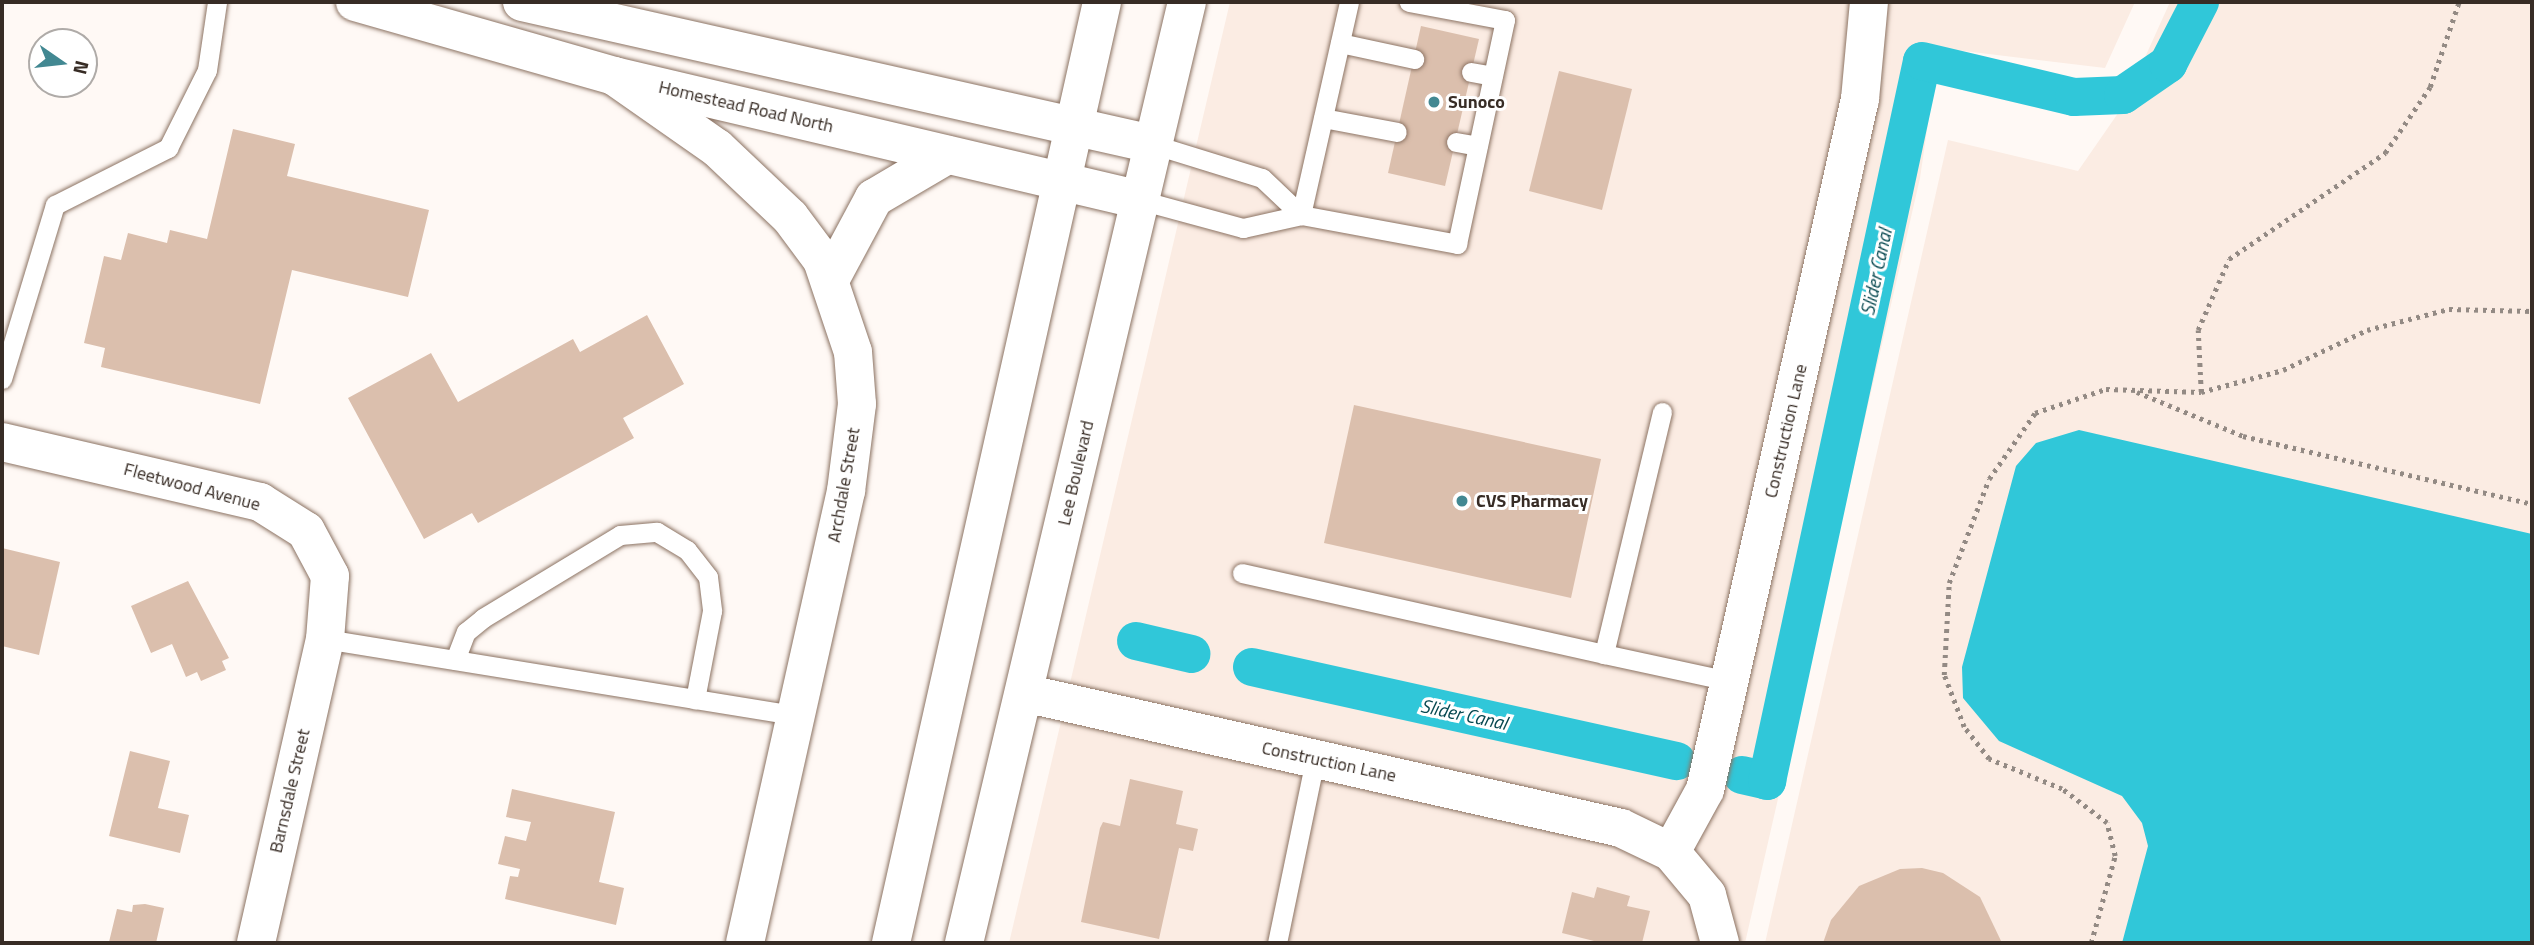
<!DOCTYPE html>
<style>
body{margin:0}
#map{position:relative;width:2534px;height:945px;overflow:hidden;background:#fff9f5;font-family:"Titillium Web",sans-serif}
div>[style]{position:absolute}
.built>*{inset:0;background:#fbece3}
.water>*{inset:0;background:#30c7d9}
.canal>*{height:38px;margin:-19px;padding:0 19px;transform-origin:19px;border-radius:19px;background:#30c7d9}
.building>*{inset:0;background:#dbbfad}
.path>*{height:4.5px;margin-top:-2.25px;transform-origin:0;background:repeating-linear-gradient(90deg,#938a84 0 3.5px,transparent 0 8.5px)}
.roads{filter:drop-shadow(0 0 2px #8c7363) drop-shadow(0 0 2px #8c7363)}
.service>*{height:19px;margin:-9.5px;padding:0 9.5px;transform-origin:9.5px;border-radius:9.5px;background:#fff}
.minor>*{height:38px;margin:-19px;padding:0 19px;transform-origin:19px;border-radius:19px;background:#fff}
.secondary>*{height:38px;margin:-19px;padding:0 19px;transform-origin:19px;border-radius:19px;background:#fff}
.dots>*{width:19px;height:19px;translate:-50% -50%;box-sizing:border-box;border:4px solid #fff;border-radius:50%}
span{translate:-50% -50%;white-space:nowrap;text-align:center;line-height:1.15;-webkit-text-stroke:6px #fff;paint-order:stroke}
.poi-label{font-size:18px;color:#372c25;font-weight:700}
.left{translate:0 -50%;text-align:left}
.street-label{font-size:18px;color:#372c25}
.water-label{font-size:19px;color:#084951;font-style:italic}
.frame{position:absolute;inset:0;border:4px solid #372c25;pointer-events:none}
.north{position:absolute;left:28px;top:28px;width:70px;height:70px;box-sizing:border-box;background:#fff;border:2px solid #afaba8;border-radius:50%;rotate:104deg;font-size:19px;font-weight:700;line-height:28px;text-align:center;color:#372c25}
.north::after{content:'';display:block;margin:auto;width:24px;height:32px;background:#428892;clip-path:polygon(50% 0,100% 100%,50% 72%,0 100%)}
</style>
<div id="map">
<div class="built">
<i style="clip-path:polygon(1230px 2px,2135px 2px,2105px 68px,1939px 48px,1920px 178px,1745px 943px,1009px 943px)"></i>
<i style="clip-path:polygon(2170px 2px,2532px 2px,2532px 943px,1765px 943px,1948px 140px,2078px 171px,2123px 106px)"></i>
</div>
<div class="water">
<i style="clip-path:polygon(2079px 430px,2532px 534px,2532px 943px,2122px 943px,2148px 846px,2142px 823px,2122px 796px,1999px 741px,1963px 698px,1962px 667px,2016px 466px,2036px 443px)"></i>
</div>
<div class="canal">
<i style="left:1136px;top:641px;width:57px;rotate:13.1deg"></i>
<i style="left:1252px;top:667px;width:435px;rotate:12.5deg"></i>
<i style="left:1742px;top:775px;width:26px;rotate:13deg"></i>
<i style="left:1767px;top:781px;width:736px;rotate:-77.85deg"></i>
<i style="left:1922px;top:61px;width:156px;rotate:13.3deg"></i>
<i style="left:2074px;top:97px;width:49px;rotate:-2.3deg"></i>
<i style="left:2123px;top:95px;width:55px;rotate:-34.6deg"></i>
<i style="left:2168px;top:64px;width:70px;rotate:-62.7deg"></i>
</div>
<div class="building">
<i style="clip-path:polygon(1421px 26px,1479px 39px,1445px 186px,1388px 173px)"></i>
<i style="clip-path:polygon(1559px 71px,1632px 89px,1602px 210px,1529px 191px)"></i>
<i style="clip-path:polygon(233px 129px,295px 144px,287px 176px,429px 210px,408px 297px,292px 270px,260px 404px,101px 367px,105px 348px,84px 343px,104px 256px,121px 260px,128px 233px,167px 243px,170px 230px,207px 239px)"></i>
<i style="clip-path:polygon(647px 315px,684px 384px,623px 418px,634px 438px,478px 523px,472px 513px,424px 539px,348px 398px,431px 353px,458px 402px,573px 339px,580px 352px)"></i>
<i style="clip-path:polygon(1354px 405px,1601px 459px,1571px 598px,1324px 543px)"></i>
<i style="clip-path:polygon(2px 548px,60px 562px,39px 655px,2px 646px)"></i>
<i style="clip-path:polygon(188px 581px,229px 658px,222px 661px,226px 670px,201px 681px,197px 672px,186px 677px,172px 644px,151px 653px,131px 606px)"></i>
<i style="clip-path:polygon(130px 751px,170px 761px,158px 808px,189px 815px,180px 853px,109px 836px)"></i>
<i style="clip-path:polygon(1130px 779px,1183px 791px,1176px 824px,1198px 829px,1193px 851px,1179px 848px,1159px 939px,1081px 922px,1100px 828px,1103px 822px,1120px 826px)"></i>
<i style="clip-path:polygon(512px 789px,615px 812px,599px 882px,624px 888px,616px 925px,505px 899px,510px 876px,518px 877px,520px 869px,498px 864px,505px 836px,526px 841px,531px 822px,506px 817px)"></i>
<i style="clip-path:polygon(1922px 868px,1943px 873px,1980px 897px,2002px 943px,1823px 943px,1831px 920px,1859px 886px,1900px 869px)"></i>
<i style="clip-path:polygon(1597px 887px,1630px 896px,1627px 906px,1650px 911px,1642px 943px,1602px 943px,1562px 933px,1572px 892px,1594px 898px)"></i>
<i style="clip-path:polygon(145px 904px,164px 908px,156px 943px,92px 943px,109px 942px,117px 909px,132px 912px,133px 905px)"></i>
</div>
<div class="path">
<i style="left:2137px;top:392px;width:115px;rotate:22.5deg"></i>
<i style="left:2243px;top:436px;width:297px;rotate:13.2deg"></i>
<i style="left:2201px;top:392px;width:62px;rotate:-92.8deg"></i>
<i style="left:2198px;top:330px;width:77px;rotate:-66.4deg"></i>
<i style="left:2229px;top:259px;width:189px;rotate:-34.2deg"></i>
<i style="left:2385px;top:153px;width:80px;rotate:-55.7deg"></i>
<i style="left:2430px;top:87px;width:90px;rotate:-71.2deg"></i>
<i style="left:2091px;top:943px;width:90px;rotate:-74.6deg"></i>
<i style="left:2115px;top:856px;width:34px;rotate:-104deg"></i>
<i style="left:2107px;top:823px;width:56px;rotate:-142.9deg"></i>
<i style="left:2062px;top:789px;width:79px;rotate:-157.7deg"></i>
<i style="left:1989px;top:759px;width:41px;rotate:-128deg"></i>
<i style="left:1964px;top:727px;width:56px;rotate:-111deg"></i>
<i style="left:1944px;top:675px;width:92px;rotate:-86.9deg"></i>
<i style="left:1949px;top:583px;width:111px;rotate:-69deg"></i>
<i style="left:1989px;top:479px;width:80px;rotate:-55.1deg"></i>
<i style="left:2035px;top:413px;width:75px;rotate:-18.7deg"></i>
<i style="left:2106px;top:389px;width:95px;rotate:1.8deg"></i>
<i style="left:2201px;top:392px;width:85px;rotate:-15deg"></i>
<i style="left:2283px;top:370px;width:93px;rotate:-25.5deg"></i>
<i style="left:2367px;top:330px;width:85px;rotate:-14.4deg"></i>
<i style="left:2449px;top:309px;width:83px;rotate:1.4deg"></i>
</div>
<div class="roads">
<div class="service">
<i style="left:1340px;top:43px;width:76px;rotate:12.2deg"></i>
<i style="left:1471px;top:72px;width:22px;rotate:10deg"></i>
<i style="left:1323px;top:118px;width:75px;rotate:10.7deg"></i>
<i style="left:1456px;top:142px;width:22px;rotate:10deg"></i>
<i style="left:1152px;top:144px;width:115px;rotate:17.2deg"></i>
<i style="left:1262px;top:178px;width:54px;rotate:43.5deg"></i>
<i style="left:1140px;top:200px;width:107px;rotate:15.2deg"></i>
<i style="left:1243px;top:228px;width:59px;rotate:-12.6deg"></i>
<i style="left:1301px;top:215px;width:159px;rotate:10.5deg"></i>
<i style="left:1457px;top:244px;width:229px;rotate:-77.9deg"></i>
<i style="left:1505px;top:20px;width:98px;rotate:-169.4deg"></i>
<i style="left:1301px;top:215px;width:218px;rotate:-77.3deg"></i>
<i style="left:2px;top:379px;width:182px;rotate:-73.1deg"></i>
<i style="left:55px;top:205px;width:127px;rotate:-26.8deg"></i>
<i style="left:168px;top:148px;width:87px;rotate:-63.4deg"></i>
<i style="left:207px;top:70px;width:69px;rotate:-81.6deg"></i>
<i style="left:1662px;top:412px;width:249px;rotate:103.5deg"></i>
<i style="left:1604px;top:654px;width:128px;rotate:12.2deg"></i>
<i style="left:1242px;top:573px;width:371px;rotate:12.6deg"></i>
<i style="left:325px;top:639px;width:477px;rotate:9.2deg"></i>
<i style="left:455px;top:660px;width:30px;rotate:-69deg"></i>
<i style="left:466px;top:632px;width:22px;rotate:-39deg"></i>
<i style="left:483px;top:618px;width:160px;rotate:-31.2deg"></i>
<i style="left:620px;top:535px;width:37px;rotate:-5deg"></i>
<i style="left:657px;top:532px;width:35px;rotate:31deg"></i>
<i style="left:687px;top:550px;width:34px;rotate:52deg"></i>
<i style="left:708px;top:577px;width:34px;rotate:83deg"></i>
<i style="left:712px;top:611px;width:90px;rotate:100.9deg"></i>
<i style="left:1277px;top:943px;width:188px;rotate:-78.3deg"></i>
</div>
<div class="minor">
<i style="left:614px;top:76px;width:126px;rotate:35deg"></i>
<i style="left:717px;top:148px;width:100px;rotate:43.4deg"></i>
<i style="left:790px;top:217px;width:54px;rotate:53.3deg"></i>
<i style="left:822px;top:260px;width:97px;rotate:71.4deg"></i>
<i style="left:853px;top:352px;width:52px;rotate:85.6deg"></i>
<i style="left:857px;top:404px;width:88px;rotate:97.2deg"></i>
<i style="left:846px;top:491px;width:463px;rotate:102.6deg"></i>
<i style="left:2px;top:442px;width:265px;rotate:13.1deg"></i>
<i style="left:260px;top:502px;width:54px;rotate:32.2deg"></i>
<i style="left:306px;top:531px;width:51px;rotate:61.9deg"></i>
<i style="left:330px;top:576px;width:63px;rotate:94.5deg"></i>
<i style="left:325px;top:639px;width:312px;rotate:102.8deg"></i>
<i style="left:1024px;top:693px;width:612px;rotate:12.74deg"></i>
<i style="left:1621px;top:828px;width:55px;rotate:25.6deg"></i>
<i style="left:1671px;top:852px;width:56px;rotate:50.1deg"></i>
<i style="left:1707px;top:895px;width:50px;rotate:74.8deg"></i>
<i style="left:1671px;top:852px;width:71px;rotate:-61.3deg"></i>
<i style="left:1705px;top:790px;width:708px;rotate:-77.36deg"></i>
<i style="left:1860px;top:99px;width:97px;rotate:-84.7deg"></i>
</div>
<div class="secondary">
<i style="left:355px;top:2px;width:269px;rotate:15.9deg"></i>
<i style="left:614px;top:76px;width:540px;rotate:13.26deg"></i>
<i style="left:522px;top:2px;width:646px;rotate:12.7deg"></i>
<i style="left:830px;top:280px;width:93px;rotate:-61.8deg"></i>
<i style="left:874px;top:198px;width:85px;rotate:-30.5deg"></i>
<i style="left:891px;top:943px;width:964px;rotate:-77.36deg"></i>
<i style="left:964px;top:943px;width:967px;rotate:-76.67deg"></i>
</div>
</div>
<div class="dots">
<i style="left:1434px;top:102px;background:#428892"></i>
<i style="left:1462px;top:501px;background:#428892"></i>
</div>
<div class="poi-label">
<span class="left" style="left:1448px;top:102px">Sunoco</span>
<span class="left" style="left:1476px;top:501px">CVS Pharmacy</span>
</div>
<div class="street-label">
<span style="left:746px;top:107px;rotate:13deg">Homestead Road North</span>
<span style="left:1786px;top:431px;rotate:-77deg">Construction Lane</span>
<span style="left:1076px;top:473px;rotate:-77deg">Lee Boulevard</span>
<span style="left:844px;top:485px;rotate:-80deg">Archdale Street</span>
<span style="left:192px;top:487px;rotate:15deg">Fleetwood Avenue</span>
<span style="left:1329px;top:762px;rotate:12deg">Construction Lane</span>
<span style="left:290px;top:791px;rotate:-77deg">Barnsdale Street</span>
</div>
<div class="water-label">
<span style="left:1876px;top:272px;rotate:-78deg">Slider Canal</span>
<span style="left:1464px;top:714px;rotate:12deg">Slider Canal</span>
</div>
<div class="frame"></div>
<div class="north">N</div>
</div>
